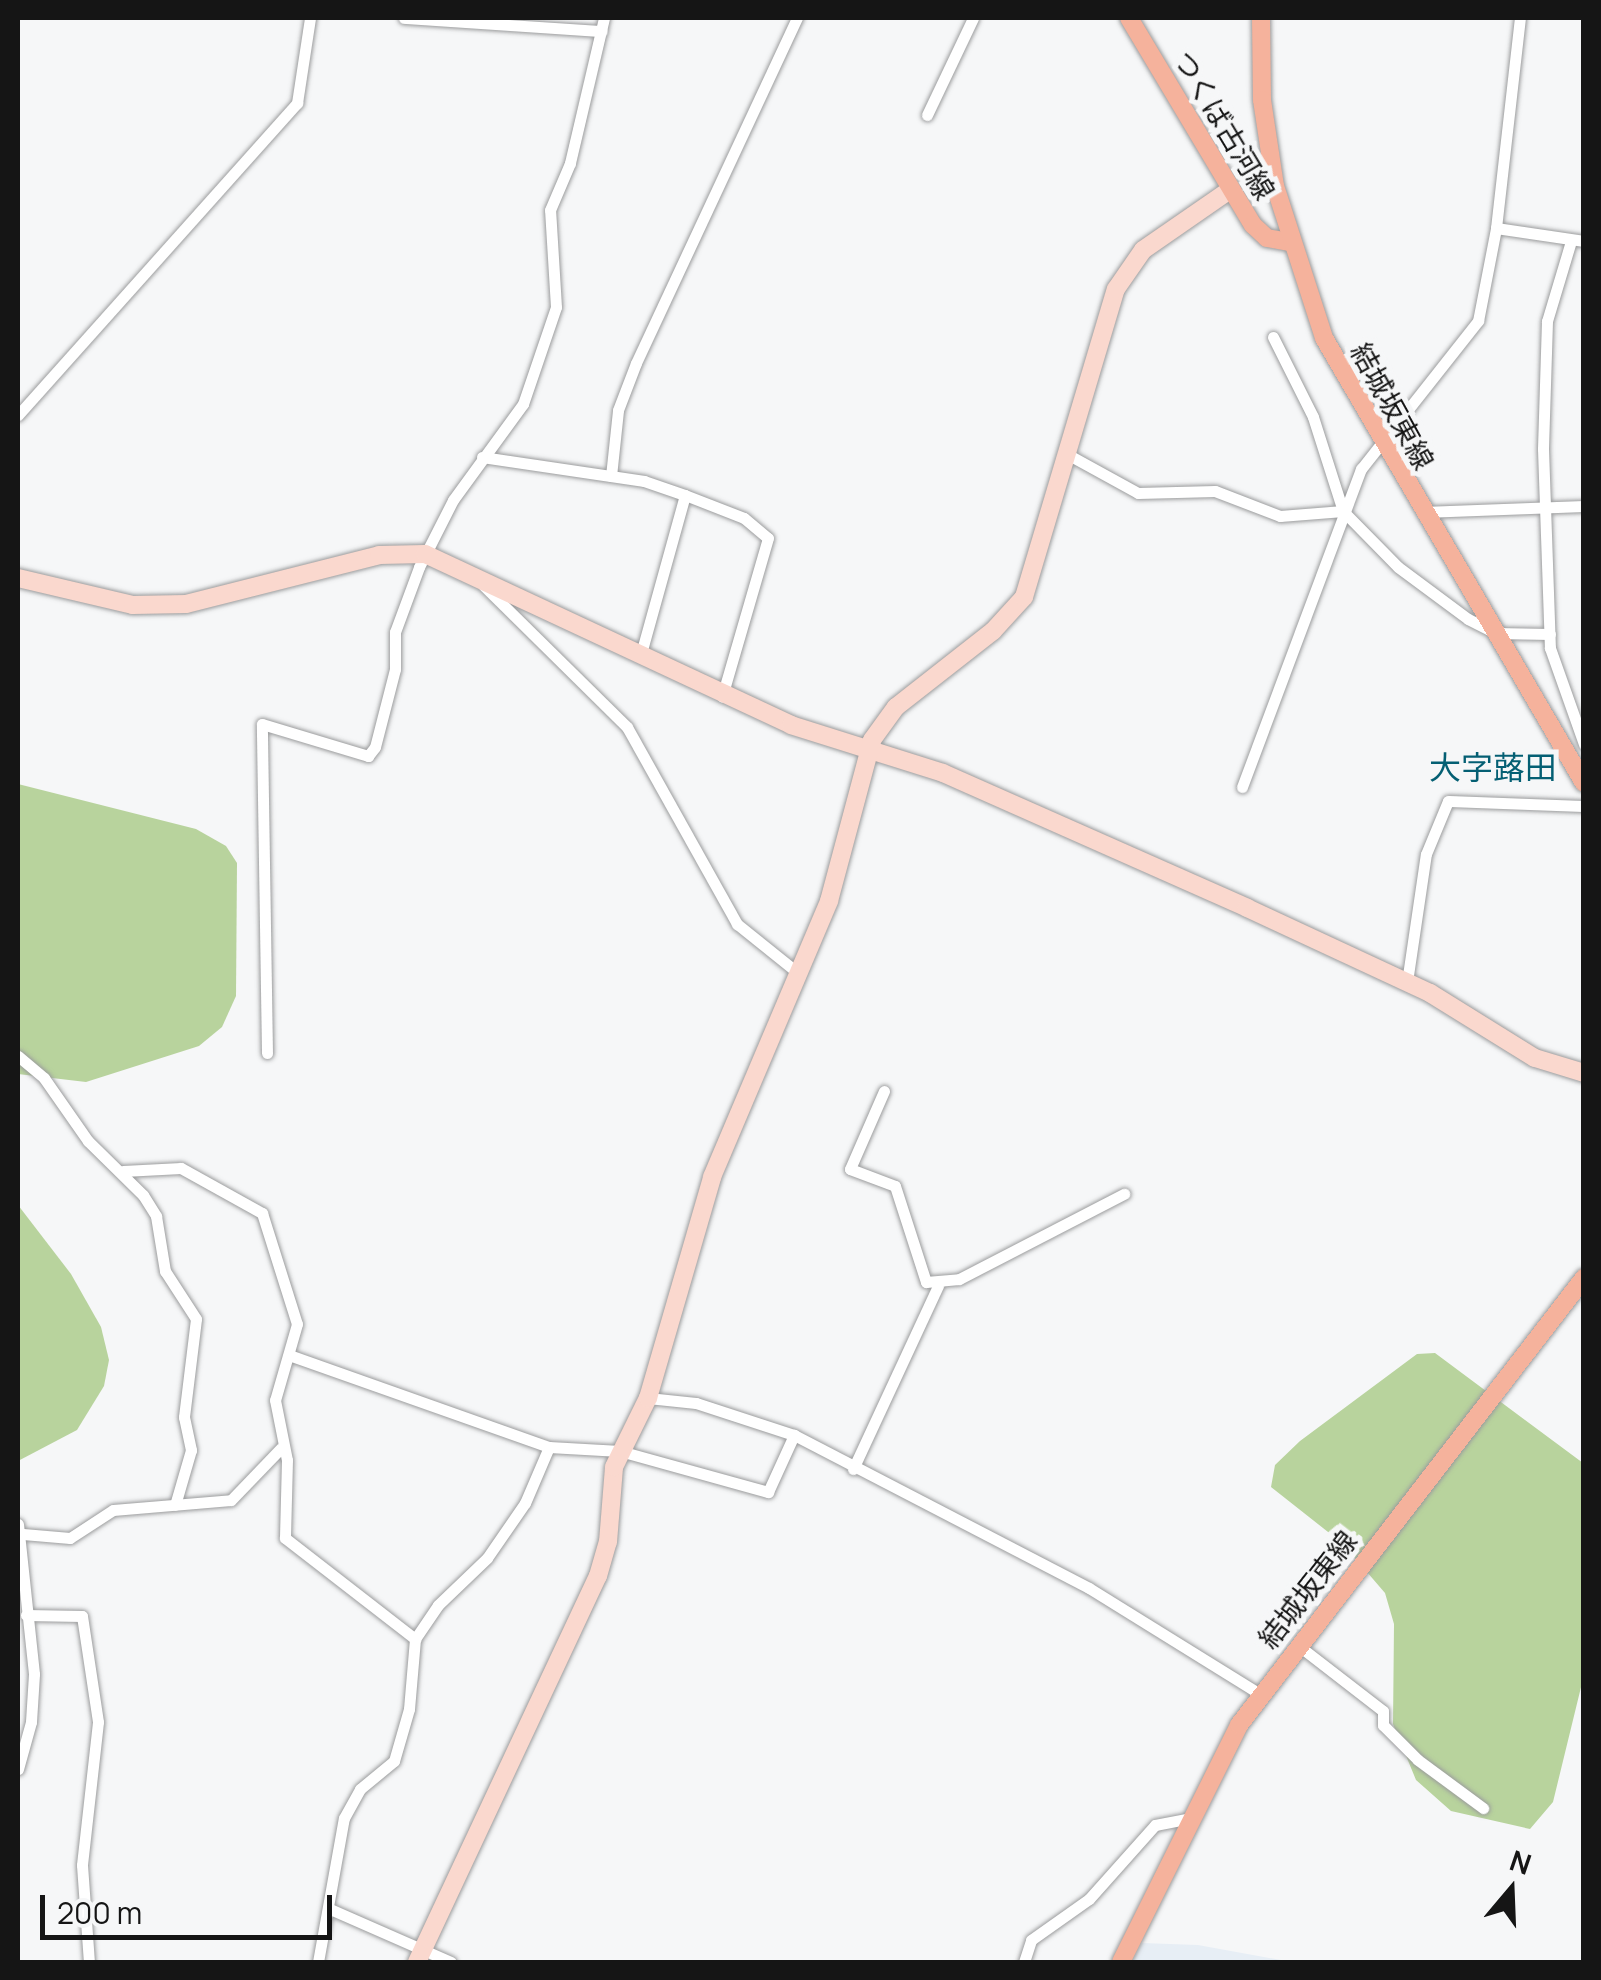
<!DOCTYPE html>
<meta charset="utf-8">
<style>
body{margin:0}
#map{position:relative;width:1601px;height:1980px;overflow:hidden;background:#f6f7f8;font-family:Manrope,"Noto Sans JP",sans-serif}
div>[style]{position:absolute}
.built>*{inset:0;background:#e7eef5}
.green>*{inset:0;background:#b8d39d}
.roads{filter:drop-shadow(0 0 2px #9b9c9d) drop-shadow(0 0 2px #9b9c9d)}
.street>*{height:11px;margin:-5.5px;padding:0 5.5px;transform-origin:5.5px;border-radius:5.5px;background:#fff}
.secondary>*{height:18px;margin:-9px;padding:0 9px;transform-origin:9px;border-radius:9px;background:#fad8ce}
.primary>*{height:18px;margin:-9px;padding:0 9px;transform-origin:9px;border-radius:9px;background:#f5b29c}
span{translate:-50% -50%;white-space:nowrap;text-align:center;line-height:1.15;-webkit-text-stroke:10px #f6f7f8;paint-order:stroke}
.street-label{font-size:28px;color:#151515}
.quarter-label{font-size:32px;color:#045f73}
.frame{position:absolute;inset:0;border:20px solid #151515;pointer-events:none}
.north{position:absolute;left:1461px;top:1840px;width:100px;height:100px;-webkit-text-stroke:8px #f6f7f8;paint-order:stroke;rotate:19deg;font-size:28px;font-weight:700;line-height:40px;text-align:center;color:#151515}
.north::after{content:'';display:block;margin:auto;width:35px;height:45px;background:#151515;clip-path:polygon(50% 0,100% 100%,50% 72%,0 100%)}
.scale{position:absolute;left:40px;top:1895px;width:292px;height:45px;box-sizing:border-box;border:5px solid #151515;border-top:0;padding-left:12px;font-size:30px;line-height:35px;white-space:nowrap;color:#151515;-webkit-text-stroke:8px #f6f7f8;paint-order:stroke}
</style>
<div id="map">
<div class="built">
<i style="clip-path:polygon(1142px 1943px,1198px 1945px,1292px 1962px,1132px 1962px)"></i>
</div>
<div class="green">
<i style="clip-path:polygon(18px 784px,196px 829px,226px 846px,237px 863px,236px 996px,222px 1027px,199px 1046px,86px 1082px,18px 1074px)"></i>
<i style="clip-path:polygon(18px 1205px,71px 1274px,101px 1327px,109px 1360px,104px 1386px,77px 1430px,18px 1461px)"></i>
<i style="clip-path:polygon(1435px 1353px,1583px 1463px,1583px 1679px,1553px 1802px,1530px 1829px,1451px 1811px,1416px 1780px,1393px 1724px,1394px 1624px,1385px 1593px,1342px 1543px,1271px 1487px,1275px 1465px,1300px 1441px,1417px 1354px)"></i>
</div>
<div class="roads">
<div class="street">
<i style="left:404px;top:18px;width:198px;rotate:3.8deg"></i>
<i style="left:927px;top:115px;width:107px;rotate:-64.6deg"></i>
<i style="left:1496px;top:228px;width:89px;rotate:8.4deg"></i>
<i style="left:1571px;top:241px;width:84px;rotate:106.7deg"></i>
<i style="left:1547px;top:321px;width:128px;rotate:91.8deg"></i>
<i style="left:1543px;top:449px;width:199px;rotate:88deg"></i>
<i style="left:1550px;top:648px;width:102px;rotate:70.5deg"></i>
<i style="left:1273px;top:337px;width:89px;rotate:63.4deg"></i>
<i style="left:1313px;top:417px;width:99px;rotate:72.3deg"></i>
<i style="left:1343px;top:511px;width:78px;rotate:45.5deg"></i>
<i style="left:1398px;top:567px;width:87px;rotate:36.6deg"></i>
<i style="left:1468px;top:619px;width:30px;rotate:27deg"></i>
<i style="left:1495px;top:633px;width:55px;rotate:1deg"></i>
<i style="left:18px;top:415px;width:419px;rotate:-48.2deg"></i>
<i style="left:297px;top:103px;width:86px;rotate:-81.3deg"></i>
<i style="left:1067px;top:454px;width:81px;rotate:28.8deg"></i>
<i style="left:1138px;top:493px;width:77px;rotate:-1.5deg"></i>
<i style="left:1215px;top:491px;width:70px;rotate:21deg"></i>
<i style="left:1280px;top:516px;width:63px;rotate:-4.5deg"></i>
<i style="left:482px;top:457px;width:164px;rotate:8.4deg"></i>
<i style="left:644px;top:481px;width:43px;rotate:18.9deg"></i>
<i style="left:685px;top:495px;width:168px;rotate:105.5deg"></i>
<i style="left:611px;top:476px;width:66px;rotate:-83.9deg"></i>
<i style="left:618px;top:410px;width:50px;rotate:-69deg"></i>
<i style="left:636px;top:363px;width:381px;rotate:-65deg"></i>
<i style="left:685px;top:495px;width:63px;rotate:21.3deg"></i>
<i style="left:744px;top:518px;width:31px;rotate:40deg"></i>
<i style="left:768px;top:538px;width:165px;rotate:106.2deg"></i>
<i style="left:1423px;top:512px;width:161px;rotate:-2.1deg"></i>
<i style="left:484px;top:586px;width:201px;rotate:44.6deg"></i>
<i style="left:627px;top:727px;width:226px;rotate:60.8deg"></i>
<i style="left:737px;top:924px;width:78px;rotate:38.8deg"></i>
<i style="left:1242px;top:787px;width:340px;rotate:-69.5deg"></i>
<i style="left:1361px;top:469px;width:189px;rotate:-51.7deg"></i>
<i style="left:1478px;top:321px;width:95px;rotate:-79deg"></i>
<i style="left:1496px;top:228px;width:211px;rotate:-83.5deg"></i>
<i style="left:1407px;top:982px;width:129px;rotate:-81.6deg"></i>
<i style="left:1426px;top:854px;width:57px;rotate:-67.5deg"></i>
<i style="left:1448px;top:801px;width:136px;rotate:2.1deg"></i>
<i style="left:267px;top:1053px;width:329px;rotate:-90.9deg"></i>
<i style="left:262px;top:724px;width:111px;rotate:16.8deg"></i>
<i style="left:368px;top:756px;width:11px;rotate:-52deg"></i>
<i style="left:375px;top:747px;width:81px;rotate:-75.6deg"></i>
<i style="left:395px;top:669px;width:37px;rotate:-90deg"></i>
<i style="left:395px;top:632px;width:69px;rotate:-69.7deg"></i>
<i style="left:419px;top:567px;width:75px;rotate:-63.1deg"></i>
<i style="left:453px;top:500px;width:119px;rotate:-53.9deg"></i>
<i style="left:523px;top:404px;width:102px;rotate:-71.2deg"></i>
<i style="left:556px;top:307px;width:97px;rotate:-93.5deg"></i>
<i style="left:550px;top:210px;width:51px;rotate:-66.9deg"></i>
<i style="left:570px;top:163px;width:149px;rotate:-76.8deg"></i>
<i style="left:18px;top:1056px;width:34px;rotate:40deg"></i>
<i style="left:44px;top:1078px;width:77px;rotate:55.1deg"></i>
<i style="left:88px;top:1141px;width:77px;rotate:44.5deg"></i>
<i style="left:143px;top:1195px;width:25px;rotate:58deg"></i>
<i style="left:156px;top:1216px;width:56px;rotate:80.7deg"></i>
<i style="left:165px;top:1271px;width:57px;rotate:57.1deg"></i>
<i style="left:196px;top:1319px;width:99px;rotate:97deg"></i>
<i style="left:184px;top:1417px;width:34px;rotate:78deg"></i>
<i style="left:191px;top:1450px;width:57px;rotate:106.2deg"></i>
<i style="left:884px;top:1091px;width:85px;rotate:113.6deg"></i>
<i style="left:850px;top:1169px;width:48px;rotate:20.7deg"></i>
<i style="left:895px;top:1186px;width:101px;rotate:72.1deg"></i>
<i style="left:926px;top:1282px;width:33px;rotate:-5deg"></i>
<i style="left:959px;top:1279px;width:186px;rotate:-27.3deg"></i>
<i style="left:123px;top:1171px;width:58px;rotate:-3deg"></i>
<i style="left:181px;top:1168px;width:93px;rotate:29.1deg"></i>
<i style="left:262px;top:1213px;width:116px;rotate:72.5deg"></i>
<i style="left:297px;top:1324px;width:79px;rotate:106.1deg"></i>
<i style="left:275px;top:1400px;width:61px;rotate:78.7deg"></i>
<i style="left:287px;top:1460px;width:78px;rotate:91.5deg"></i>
<i style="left:285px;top:1538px;width:165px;rotate:37.8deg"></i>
<i style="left:289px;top:1355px;width:276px;rotate:19.5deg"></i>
<i style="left:549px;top:1447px;width:71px;rotate:3.2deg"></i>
<i style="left:620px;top:1451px;width:154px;rotate:15.5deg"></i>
<i style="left:768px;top:1492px;width:63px;rotate:-65.5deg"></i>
<i style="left:648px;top:1398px;width:48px;rotate:5.9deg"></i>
<i style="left:696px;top:1403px;width:103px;rotate:18.1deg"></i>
<i style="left:794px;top:1435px;width:332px;rotate:27.4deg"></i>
<i style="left:1089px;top:1588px;width:201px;rotate:31.8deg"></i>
<i style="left:853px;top:1469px;width:202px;rotate:-65.1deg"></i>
<i style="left:18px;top:1524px;width:151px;rotate:83.9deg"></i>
<i style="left:34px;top:1674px;width:48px;rotate:93.6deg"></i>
<i style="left:31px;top:1722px;width:49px;rotate:105.5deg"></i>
<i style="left:23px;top:1534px;width:47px;rotate:4.9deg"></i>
<i style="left:70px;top:1538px;width:51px;rotate:-33.1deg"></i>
<i style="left:113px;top:1510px;width:118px;rotate:-4.8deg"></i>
<i style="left:231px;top:1500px;width:72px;rotate:-46.1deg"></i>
<i style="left:26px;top:1615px;width:56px;rotate:1deg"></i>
<i style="left:82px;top:1616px;width:107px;rotate:81.4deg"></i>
<i style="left:98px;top:1722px;width:144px;rotate:96.4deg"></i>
<i style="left:82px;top:1865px;width:97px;rotate:85.9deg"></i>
<i style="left:1299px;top:1646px;width:106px;rotate:37.7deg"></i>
<i style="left:1383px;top:1711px;width:14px;rotate:90deg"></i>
<i style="left:1383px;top:1725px;width:49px;rotate:45deg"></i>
<i style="left:1418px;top:1760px;width:81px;rotate:36.4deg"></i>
<i style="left:330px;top:1909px;width:132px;rotate:23.7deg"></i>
<i style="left:318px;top:1962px;width:146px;rotate:-79.8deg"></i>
<i style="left:344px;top:1818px;width:33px;rotate:-61deg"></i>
<i style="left:360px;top:1789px;width:44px;rotate:-39.5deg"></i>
<i style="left:394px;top:1761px;width:54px;rotate:-73.9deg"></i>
<i style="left:409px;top:1709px;width:70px;rotate:-85.1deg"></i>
<i style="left:415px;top:1639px;width:41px;rotate:-55.9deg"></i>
<i style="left:438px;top:1605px;width:68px;rotate:-43.8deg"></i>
<i style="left:487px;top:1558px;width:67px;rotate:-55.4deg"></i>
<i style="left:525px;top:1503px;width:61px;rotate:-66.8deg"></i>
<i style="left:1024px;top:1962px;width:23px;rotate:-72deg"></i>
<i style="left:1031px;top:1940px;width:71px;rotate:-35.3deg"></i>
<i style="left:1089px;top:1899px;width:99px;rotate:-48.3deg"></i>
<i style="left:1155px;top:1825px;width:36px;rotate:-11deg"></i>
</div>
<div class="secondary">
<i style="left:18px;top:578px;width:118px;rotate:13.2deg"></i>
<i style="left:133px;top:605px;width:53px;rotate:-1.1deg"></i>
<i style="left:186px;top:604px;width:199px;rotate:-14.2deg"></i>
<i style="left:379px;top:555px;width:46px;rotate:-1.2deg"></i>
<i style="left:425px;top:554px;width:404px;rotate:25deg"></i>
<i style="left:791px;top:725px;width:159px;rotate:17.5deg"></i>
<i style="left:943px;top:773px;width:333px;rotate:23.9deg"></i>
<i style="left:1247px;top:908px;width:202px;rotate:24.9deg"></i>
<i style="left:1430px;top:993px;width:123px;rotate:31.8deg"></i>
<i style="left:1535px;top:1058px;width:51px;rotate:17deg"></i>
<i style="left:417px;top:1962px;width:426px;rotate:-64.9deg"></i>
<i style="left:598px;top:1576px;width:35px;rotate:-74deg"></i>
<i style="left:608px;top:1542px;width:75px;rotate:-85.4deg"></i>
<i style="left:614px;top:1467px;width:77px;rotate:-63.8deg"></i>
<i style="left:648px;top:1398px;width:230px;rotate:-73.8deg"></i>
<i style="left:712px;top:1177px;width:300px;rotate:-67deg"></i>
<i style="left:829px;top:901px;width:167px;rotate:-75deg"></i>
<i style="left:872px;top:740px;width:41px;rotate:-54deg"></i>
<i style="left:896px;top:707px;width:123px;rotate:-38.1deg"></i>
<i style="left:993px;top:631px;width:46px;rotate:-47.6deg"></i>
<i style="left:1024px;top:597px;width:321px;rotate:-73.4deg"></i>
<i style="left:1116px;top:289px;width:47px;rotate:-55.3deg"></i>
<i style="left:1143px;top:250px;width:107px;rotate:-34.7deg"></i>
</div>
<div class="primary">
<i style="left:1129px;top:18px;width:241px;rotate:59.1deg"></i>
<i style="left:1253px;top:225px;width:19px;rotate:43deg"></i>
<i style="left:1267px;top:238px;width:22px;rotate:10deg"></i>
<i style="left:1261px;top:18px;width:82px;rotate:89.3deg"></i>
<i style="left:1262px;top:100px;width:87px;rotate:81.4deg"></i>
<i style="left:1275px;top:186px;width:160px;rotate:72.1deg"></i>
<i style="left:1324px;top:338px;width:515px;rotate:59.7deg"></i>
<i style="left:1121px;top:1962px;width:265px;rotate:-63.5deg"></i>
<i style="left:1239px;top:1725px;width:565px;rotate:-52.34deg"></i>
</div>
</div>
<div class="street-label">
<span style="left:1225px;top:125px;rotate:59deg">つくば古河線</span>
<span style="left:1393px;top:406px;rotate:61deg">結城坂東線</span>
<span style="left:1307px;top:1589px;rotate:-52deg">結城坂東線</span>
</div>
<div class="quarter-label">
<span style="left:1493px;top:767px">大字蕗田</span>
</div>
<div class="frame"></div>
<div class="north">N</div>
<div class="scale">200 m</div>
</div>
